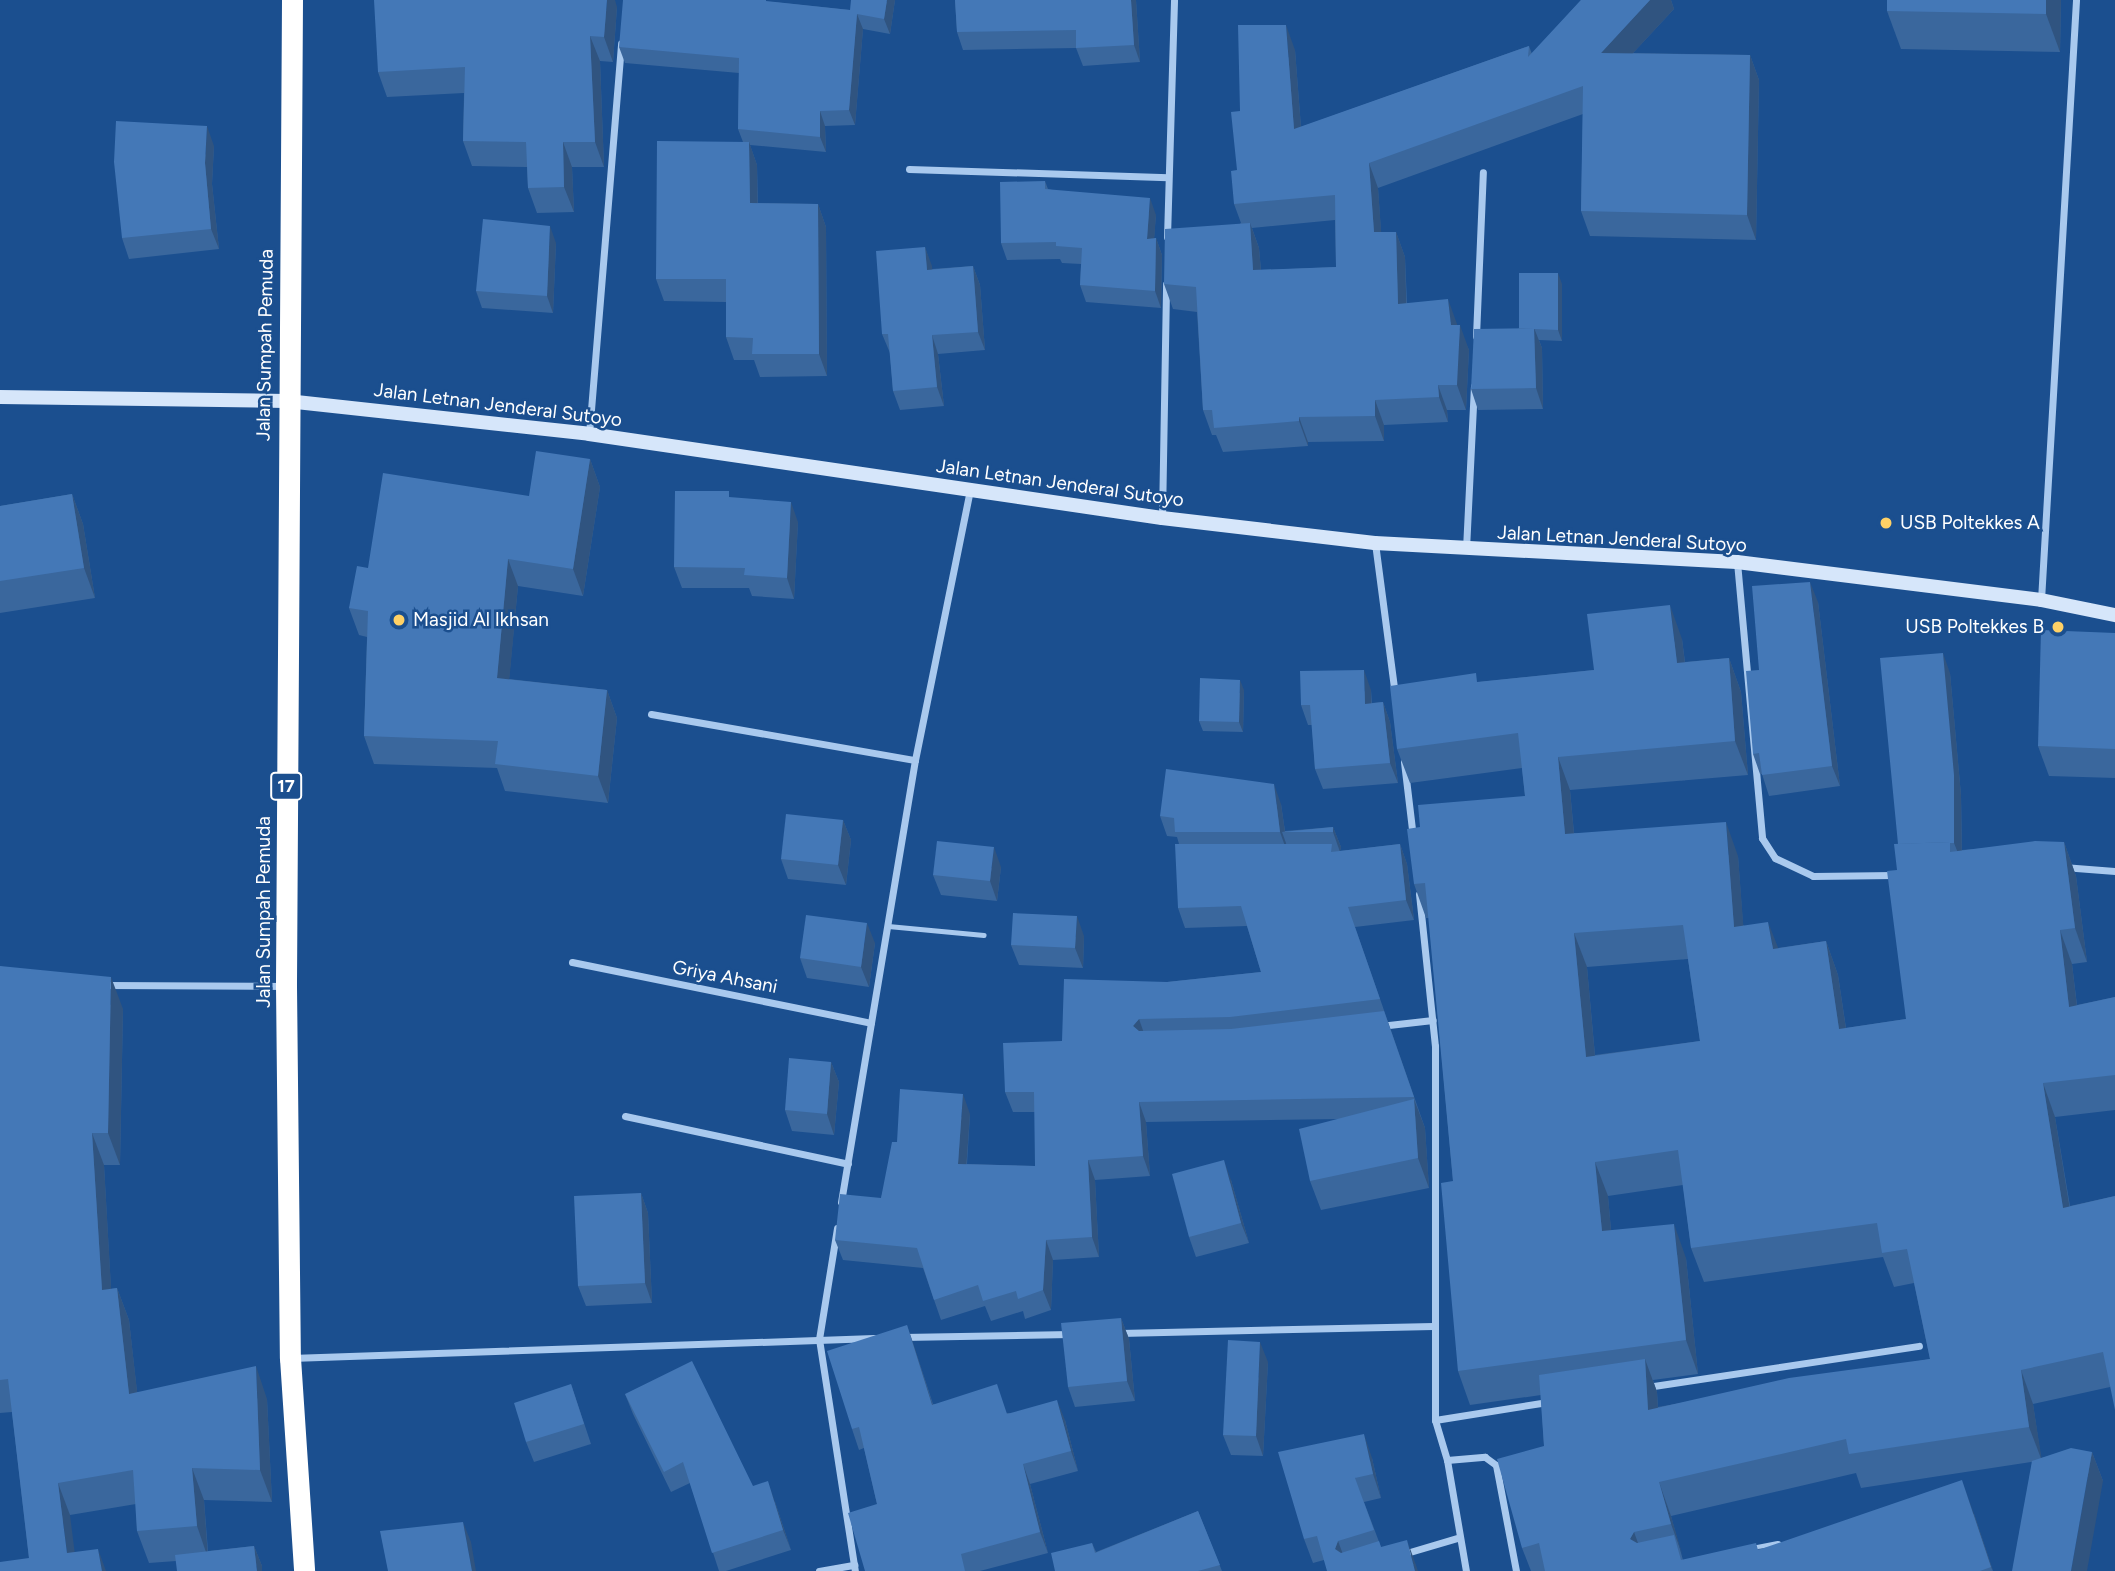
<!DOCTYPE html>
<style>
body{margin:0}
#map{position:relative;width:2115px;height:1571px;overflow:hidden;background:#1b4f8f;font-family:Figtree,sans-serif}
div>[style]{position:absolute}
.lane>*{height:5px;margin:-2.5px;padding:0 2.5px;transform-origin:2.5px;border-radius:2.5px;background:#a9c9ee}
.street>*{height:7px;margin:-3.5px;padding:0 3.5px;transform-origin:3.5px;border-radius:3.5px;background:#a9c9ee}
.secondary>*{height:14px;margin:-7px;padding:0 7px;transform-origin:7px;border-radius:7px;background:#d6e6fa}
.highway>*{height:21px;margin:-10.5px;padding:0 10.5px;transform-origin:10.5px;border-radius:10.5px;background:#fff}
.wall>*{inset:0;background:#3a679d}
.shaded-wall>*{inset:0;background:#305480}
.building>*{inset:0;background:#4478b7}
.dots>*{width:19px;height:19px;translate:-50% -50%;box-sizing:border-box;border:4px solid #1b4f8f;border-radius:50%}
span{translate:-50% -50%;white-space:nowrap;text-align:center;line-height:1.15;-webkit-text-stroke:5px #1b4f8f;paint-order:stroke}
.shield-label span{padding:2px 5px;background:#1b4f8f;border:2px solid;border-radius:5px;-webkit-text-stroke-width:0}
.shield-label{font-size:18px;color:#fff;font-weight:700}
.street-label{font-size:19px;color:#fff}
.poi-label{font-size:19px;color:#fff}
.left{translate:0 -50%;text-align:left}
.right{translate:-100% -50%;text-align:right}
</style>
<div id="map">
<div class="lane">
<i style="left:888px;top:926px;width:96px;rotate:5.4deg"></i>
</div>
<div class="street">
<i style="left:909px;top:169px;width:259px;rotate:1.8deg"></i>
<i style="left:1167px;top:237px;width:237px;rotate:-88.3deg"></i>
<i style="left:1476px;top:336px;width:164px;rotate:-87.6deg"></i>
<i style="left:589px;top:434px;width:392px;rotate:-85.3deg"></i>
<i style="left:1162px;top:518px;width:234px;rotate:-89deg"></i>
<i style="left:1375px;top:543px;width:152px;rotate:82.5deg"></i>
<i style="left:1466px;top:549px;width:163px;rotate:-87.2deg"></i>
<i style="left:1737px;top:562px;width:277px;rotate:84.8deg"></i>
<i style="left:1762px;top:838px;width:24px;rotate:57deg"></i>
<i style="left:1775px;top:858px;width:42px;rotate:25.3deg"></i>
<i style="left:1813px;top:876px;width:81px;rotate:-0.7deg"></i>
<i style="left:2041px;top:600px;width:601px;rotate:-86.66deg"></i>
<i style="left:651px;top:714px;width:268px;rotate:9.9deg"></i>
<i style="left:1404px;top:762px;width:76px;rotate:83.2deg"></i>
<i style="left:2063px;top:867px;width:52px;rotate:4.4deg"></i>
<i style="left:1419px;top:894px;width:153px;rotate:84deg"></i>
<i style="left:1435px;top:1046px;width:374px;rotate:90deg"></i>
<i style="left:1435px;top:1420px;width:42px;rotate:73.3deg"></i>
<i style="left:1447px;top:1460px;width:113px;rotate:80.3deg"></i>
<i style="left:572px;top:962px;width:305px;rotate:11.5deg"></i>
<i style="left:106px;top:985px;width:177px;rotate:0.3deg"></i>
<i style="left:1380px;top:1026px;width:53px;rotate:-6.5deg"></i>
<i style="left:625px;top:1116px;width:228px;rotate:12.1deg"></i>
<i style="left:841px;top:1202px;width:448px;rotate:-80.5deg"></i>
<i style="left:915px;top:760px;width:276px;rotate:-78.5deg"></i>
<i style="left:837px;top:1228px;width:112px;rotate:99.2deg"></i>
<i style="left:819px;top:1339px;width:235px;rotate:81.2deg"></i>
<i style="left:1120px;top:1333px;width:313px;rotate:-1.3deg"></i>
<i style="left:903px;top:1337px;width:167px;rotate:-1deg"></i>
<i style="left:291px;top:1358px;width:583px;rotate:-1.96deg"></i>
<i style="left:1647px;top:1387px;width:275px;rotate:-8.6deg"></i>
<i style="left:1435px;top:1420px;width:114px;rotate:-9.1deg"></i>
<i style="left:1447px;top:1460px;width:38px;rotate:-5deg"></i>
<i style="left:1485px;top:1457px;width:14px;rotate:36deg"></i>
<i style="left:1496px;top:1465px;width:108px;rotate:79.3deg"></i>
<i style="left:1752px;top:1549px;width:26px;rotate:-11deg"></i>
<i style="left:1403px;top:1554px;width:56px;rotate:-16.5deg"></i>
<i style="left:819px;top:1571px;width:36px;rotate:-10deg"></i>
</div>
<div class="secondary">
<i style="left:0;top:397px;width:287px;rotate:0.8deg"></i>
<i style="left:287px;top:401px;width:304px;rotate:6.2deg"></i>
<i style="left:589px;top:434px;width:579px;rotate:8.34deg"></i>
<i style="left:1162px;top:518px;width:214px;rotate:6.7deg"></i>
<i style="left:1375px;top:543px;width:362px;rotate:3deg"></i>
<i style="left:1737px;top:562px;width:306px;rotate:7.1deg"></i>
<i style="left:2041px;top:600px;width:76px;rotate:11.5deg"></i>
</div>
<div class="highway">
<i style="left:292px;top:0;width:986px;rotate:90.35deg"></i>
<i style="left:286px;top:986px;width:372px;rotate:89.4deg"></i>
<i style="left:290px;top:1358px;width:213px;rotate:86.2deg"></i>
</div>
<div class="wall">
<i style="clip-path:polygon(895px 0,890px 34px,863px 29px,855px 125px,825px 126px,826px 152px,750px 145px,757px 165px,758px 203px,818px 204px,826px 227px,827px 376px,760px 377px,754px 360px,734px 360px,726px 337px,726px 302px,664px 301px,656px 279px,743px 142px,738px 129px,739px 73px,625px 63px,619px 47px,773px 2px,850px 10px)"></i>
<i style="clip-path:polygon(955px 0,1136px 0,1140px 62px,1083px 66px,1076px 48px,963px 50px,957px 32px)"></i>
<i style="clip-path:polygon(evenodd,1581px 0,1671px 0,1674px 9px,1633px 53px,1750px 55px,1759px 80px,1756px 240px,1590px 236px,1581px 211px,1583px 114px,1378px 188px,1381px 232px,1396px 232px,1405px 257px,1407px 303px,1457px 325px,1469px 350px,1466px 410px,1447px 410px,1448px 422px,1384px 425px,1384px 441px,1308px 442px,1308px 446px,1223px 452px,1216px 435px,1212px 435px,1203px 410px,1197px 312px,1173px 309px,1164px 284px,1241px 223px,1234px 204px,1237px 170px,1240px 111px,1295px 50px,1301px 127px,1529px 46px,1532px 54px,1581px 0,1335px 220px,1336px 267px,1261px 270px,1259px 248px,1252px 228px,1335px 220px)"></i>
<i style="clip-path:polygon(2061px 0,2060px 52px,1901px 49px,1887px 11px)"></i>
<i style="clip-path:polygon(617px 7px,613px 62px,600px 61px,604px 167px,572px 167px,574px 212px,537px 213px,528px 188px,527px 167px,472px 166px,463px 141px,464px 93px,387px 97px,378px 72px)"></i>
<i style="clip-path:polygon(214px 146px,212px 184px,219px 249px,129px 259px,122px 238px)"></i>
<i style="clip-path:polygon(1045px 181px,1048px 189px,1156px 215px,1154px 238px,1156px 238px,1162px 255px,1161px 308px,1086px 302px,1080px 285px,1081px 264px,1062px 263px,1060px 259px,1007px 260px,1001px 243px)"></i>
<i style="clip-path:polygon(556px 243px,553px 313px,482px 308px,476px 291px)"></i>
<i style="clip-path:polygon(925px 247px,932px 269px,973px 266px,980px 285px,985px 350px,938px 354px,944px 406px,900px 410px,893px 391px,890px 353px,882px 334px)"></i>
<i style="clip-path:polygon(1562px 284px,1562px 341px,1539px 340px,1542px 348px,1543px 409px,1478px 410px,1471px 389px,1519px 328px)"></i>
<i style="clip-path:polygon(590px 459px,600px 487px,583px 596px,518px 586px,509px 679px,607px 690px,617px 718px,608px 803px,505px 791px,497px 768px,374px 764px,364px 736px,367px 637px,359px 635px,349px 608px,368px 568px,529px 496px)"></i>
<i style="clip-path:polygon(72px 494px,83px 524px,95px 598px,0 613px,0 506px)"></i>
<i style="clip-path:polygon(731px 498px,798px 522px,794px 599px,752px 596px,749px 588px,682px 588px,674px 567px)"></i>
<i style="clip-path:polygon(1818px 602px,1840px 786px,1769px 796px,1762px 774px,1760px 774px,1753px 754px)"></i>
<i style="clip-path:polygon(2115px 633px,2115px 778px,2049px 776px,2038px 746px)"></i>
<i style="clip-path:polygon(evenodd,1682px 639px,1685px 662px,1729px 658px,1741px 692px,1748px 775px,1570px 790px,1574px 833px,1738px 856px,1743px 925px,1778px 948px,1826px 941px,1838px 975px,1846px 1028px,1906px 1019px,1897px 870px,1898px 844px,1950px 673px,1961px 795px,1962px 850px,2064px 842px,2076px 876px,2087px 962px,2072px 964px,2077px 1005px,2115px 997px,2115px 1110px,2055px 1117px,2070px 1206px,2115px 1196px,2110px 1387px,2033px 1404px,2041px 1458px,2092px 1452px,2103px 1481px,2031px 1462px,1861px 1488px,1856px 1473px,1671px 1516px,1683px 1560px,1758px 1549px,1974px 1514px,1993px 1571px,1531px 1571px,1522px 1548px,1544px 1446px,1541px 1395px,1470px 1405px,1458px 1371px,1453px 1181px,1429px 918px,1426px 918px,1414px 884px,1420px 827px,1525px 796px,1522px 768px,1410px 783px,1397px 749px,1479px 682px,1594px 670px,1682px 639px,1688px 959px,1700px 1041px,1595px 1055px,1587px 967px,1688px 959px,1682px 639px,1683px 1185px,1691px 1248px,1704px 1282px,1883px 1257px,1894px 1287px,1914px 1283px,1930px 1359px,1658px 1407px,1657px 1392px,1653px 1380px,1698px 1374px,1686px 1258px,1611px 1230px,1608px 1196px,1683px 1185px)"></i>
<i style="clip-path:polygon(1244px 690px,1243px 732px,1203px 731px,1199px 721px)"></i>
<i style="clip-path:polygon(1371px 690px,1372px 703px,1383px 702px,1390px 722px,1398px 783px,1323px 789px,1315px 769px,1312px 725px,1308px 725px,1301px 705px)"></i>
<i style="clip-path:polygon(1281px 804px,1285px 831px,1333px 827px,1341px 847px,1340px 851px,1400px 844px,1407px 864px,1414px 920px,1355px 927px,1425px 1128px,1429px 1188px,1321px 1210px,1310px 1181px,1340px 1119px,1146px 1122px,1150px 1176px,1095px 1180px,1099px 1257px,1053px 1260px,1051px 1310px,1025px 1319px,1023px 1311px,991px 1321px,985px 1306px,941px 1320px,923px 1268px,843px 1260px,835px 1240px,881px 1198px,897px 1142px,970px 1114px,967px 1164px,1035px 1166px,1035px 1112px,1013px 1112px,1005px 1092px,1062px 1041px,1167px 982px,1261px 972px,1247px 926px,1185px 928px,1178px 908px,1179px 844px,1177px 837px,1167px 836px,1160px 816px)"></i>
<i style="clip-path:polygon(843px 820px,851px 840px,846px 885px,788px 879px,781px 859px)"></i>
<i style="clip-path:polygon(1001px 867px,997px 901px,941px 895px,933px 875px)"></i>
<i style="clip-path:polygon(1084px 936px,1083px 968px,1019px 965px,1011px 945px)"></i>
<i style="clip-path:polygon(875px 943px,869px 987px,807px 978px,800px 958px)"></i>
<i style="clip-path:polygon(0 966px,123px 1009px,120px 1165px,104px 1165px,111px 1289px,117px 1288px,129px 1320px,137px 1392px,267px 1399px,272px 1502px,204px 1500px,208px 1551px,254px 1546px,262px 1566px,176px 1561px,149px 1563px,137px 1531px,136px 1504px,70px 1515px,29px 1558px,12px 1412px,0 1413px)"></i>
<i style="clip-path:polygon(831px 1062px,839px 1082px,834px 1135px,792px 1131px,785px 1110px)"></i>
<i style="clip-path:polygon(1231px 1180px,1249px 1243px,1196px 1257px,1189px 1237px)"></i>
<i style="clip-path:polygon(641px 1193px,648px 1213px,652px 1303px,586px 1306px,578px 1286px)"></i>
<i style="clip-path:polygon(1121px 1318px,1129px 1339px,1135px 1401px,1075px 1407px,1068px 1387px)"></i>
<i style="clip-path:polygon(907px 1325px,933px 1404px,1065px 1420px,1078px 1471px,1030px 1484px,1048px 1553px,980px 1571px,865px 1571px,877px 1504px,864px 1448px,859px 1450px,852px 1429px)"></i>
<i style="clip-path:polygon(1268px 1362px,1263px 1456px,1231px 1455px,1223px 1435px)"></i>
<i style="clip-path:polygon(571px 1384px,591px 1444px,534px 1462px,526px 1442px)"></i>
<i style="clip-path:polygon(625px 1394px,775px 1502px,791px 1550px,726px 1571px,719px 1571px,690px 1483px,671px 1492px,633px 1414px)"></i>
<i style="clip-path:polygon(1372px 1458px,1381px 1498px,1364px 1502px,1381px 1547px,1416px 1565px,1324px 1560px,1313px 1563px,1304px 1539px)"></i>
<i style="clip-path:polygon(1198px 1511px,1222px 1571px,1055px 1571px,1092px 1543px,1096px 1552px)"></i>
</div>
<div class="shaded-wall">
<i style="clip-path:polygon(607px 0,615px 0,617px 7px,613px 62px,604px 37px)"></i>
<i style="clip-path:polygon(887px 0,895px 0,890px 34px,884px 19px)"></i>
<i style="clip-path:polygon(1131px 0,1136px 0,1140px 62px,1134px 45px)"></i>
<i style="clip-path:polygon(1650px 0,1671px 0,1674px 9px,1610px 78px,1601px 53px)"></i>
<i style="clip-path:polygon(2046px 0,2061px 0,2060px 52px,2046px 14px)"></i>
<i style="clip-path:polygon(857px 14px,863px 29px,855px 125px,849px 110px)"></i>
<i style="clip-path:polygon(1286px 25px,1295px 50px,1303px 154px,1294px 129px)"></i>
<i style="clip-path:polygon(590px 36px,600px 61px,604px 167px,595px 142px)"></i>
<i style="clip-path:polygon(1750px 55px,1759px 80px,1756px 240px,1747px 215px)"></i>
<i style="clip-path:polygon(820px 111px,825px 126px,826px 152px,820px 137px)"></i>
<i style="clip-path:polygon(207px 126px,214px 146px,212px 184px,219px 249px,211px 229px,205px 163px)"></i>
<i style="clip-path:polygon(563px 142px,572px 167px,574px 212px,564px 187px)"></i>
<i style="clip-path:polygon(749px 142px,757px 165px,758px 226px,750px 203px)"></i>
<i style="clip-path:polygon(1369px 163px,1378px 188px,1383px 257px,1374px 232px)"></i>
<i style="clip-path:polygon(1150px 198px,1156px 215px,1153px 256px,1147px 239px)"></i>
<i style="clip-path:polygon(818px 204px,826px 227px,827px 376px,819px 354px)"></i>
<i style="clip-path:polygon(1250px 223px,1259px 248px,1263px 295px,1253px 270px)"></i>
<i style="clip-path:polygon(550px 226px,556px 243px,553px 313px,547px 296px)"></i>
<i style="clip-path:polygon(1396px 232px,1405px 257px,1407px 329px,1398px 304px)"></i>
<i style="clip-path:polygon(1156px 238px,1162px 255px,1161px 308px,1155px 291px)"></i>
<i style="clip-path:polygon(925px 247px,932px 266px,934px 288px,927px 270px)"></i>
<i style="clip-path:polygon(973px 266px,980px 285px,985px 350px,978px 332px)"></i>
<i style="clip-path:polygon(1558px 273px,1562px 284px,1562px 341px,1558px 330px)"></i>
<i style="clip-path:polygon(1448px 299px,1457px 324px,1459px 341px,1460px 325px,1469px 350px,1466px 410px,1457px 385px)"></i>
<i style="clip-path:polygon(1534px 328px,1542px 348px,1543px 409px,1536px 388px)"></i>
<i style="clip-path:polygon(932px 335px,938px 354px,944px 406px,937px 387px)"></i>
<i style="clip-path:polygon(1438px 385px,1447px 410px,1448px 422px,1439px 397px)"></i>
<i style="clip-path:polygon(1375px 400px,1384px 425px,1384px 441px,1375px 416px)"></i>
<i style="clip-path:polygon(1299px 417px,1308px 442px,1308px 446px,1299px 421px)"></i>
<i style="clip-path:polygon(590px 459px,600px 487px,583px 596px,573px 569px)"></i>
<i style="clip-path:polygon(72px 494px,83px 524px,95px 598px,84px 568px)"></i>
<i style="clip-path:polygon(791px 502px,798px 522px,794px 599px,787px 578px)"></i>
<i style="clip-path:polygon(508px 559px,518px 586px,507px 705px,497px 678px)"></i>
<i style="clip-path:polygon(1810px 582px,1818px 602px,1840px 786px,1832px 766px)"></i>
<i style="clip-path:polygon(1670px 605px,1682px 639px,1689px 697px,1677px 663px)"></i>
<i style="clip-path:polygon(1943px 653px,1950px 673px,1961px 795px,1962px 863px,1954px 843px)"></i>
<i style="clip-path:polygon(1729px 658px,1741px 692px,1748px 775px,1735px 741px)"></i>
<i style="clip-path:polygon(1364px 670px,1371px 690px,1372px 725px,1365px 704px)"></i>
<i style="clip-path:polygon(1240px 680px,1244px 690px,1243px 732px,1239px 722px)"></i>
<i style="clip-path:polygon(607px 690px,617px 718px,608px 803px,598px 776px)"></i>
<i style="clip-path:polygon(1383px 702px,1390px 722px,1398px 783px,1390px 763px)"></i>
<i style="clip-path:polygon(1558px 757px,1570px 790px,1577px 868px,1565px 834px)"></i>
<i style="clip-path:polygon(1274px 784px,1281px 804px,1285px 832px,1282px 832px,1286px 843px,1287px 852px,1280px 832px)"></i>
<i style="clip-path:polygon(843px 820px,851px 840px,846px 885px,838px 865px)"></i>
<i style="clip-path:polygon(1726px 822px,1738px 856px,1746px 960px,1734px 927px)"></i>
<i style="clip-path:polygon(1333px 827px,1341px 847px,1340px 852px,1333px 832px)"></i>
<i style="clip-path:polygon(2064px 842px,2076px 876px,2087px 962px,2075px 928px)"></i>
<i style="clip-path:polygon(1400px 844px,1407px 864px,1414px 920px,1406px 900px)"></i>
<i style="clip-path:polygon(994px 847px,1001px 867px,997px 901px,990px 881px)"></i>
<i style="clip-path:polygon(1077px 916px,1084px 936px,1083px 968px,1075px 948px)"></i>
<i style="clip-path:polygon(1768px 922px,1781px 955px,1773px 949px)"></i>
<i style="clip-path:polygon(867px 923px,875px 943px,869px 987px,861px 967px)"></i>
<i style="clip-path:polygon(2060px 930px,2072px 964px,2081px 1041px,2069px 1007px)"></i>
<i style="clip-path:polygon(1574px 933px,1587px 967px,1598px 1090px,1586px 1057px)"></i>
<i style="clip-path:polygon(1826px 941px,1838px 975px,1851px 1063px,1839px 1029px)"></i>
<i style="clip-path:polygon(111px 977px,123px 1009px,120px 1165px,108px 1133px)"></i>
<i style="clip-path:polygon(1139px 1019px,1146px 1039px,1133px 1026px)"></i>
<i style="clip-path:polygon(831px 1062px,839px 1082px,834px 1135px,827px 1114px)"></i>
<i style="clip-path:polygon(2043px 1083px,2055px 1117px,2075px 1241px,2063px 1208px)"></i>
<i style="clip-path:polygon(963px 1094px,970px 1114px,965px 1184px,958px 1164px)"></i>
<i style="clip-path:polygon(1414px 1099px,1425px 1128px,1429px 1188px,1418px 1158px)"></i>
<i style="clip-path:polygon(1139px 1102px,1146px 1122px,1150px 1176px,1143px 1156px)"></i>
<i style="clip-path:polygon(92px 1133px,104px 1165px,113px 1322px,102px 1290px)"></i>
<i style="clip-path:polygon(1088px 1160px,1095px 1180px,1099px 1257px,1092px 1237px)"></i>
<i style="clip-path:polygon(1224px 1160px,1231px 1180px,1249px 1243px,1241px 1223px)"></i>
<i style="clip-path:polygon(1595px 1162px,1608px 1196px,1614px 1265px,1602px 1231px)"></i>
<i style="clip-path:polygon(641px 1193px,648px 1213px,652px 1303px,645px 1283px)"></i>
<i style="clip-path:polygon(1674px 1224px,1686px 1258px,1698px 1374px,1686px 1340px)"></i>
<i style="clip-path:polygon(1046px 1240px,1053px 1260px,1051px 1310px,1043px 1290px)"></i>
<i style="clip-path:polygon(117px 1288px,129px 1320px,141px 1426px,129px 1394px)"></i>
<i style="clip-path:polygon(1121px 1318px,1129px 1339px,1135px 1401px,1127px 1381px)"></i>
<i style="clip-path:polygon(907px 1325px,914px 1346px,939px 1425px,932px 1405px)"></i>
<i style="clip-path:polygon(1260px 1342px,1268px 1362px,1263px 1456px,1256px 1436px)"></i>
<i style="clip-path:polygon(1645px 1359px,1657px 1392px,1660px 1443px,1648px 1410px)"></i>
<i style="clip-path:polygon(256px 1366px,267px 1399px,272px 1502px,260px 1470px)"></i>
<i style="clip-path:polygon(2021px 1370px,2033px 1404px,2042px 1461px,2029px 1427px)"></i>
<i style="clip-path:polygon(1057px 1400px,1065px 1420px,1078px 1471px,1071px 1451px)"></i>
<i style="clip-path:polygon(1364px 1434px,1372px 1458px,1381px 1498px,1373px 1474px)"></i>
<i style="clip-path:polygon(2092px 1452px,2103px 1481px,2087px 1571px,2071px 1571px)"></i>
<i style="clip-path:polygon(1023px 1464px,1030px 1484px,1048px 1553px,1040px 1532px)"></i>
<i style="clip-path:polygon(192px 1468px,204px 1500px,208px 1558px,197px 1526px)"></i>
<i style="clip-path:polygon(1962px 1480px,1974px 1514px,1993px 1571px,1991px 1567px)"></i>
<i style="clip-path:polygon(768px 1481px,791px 1550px,783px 1530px)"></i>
<i style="clip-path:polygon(1659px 1482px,1671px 1516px,1683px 1557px,1671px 1524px)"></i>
<i style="clip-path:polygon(58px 1483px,70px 1515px,77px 1571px,67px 1553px)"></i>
<i style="clip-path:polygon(463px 1522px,471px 1542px,476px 1571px,472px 1571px)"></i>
<i style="clip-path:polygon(1634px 1532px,1646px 1565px,1630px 1539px)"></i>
<i style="clip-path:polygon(1407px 1540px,1416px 1565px,1418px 1571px,1415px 1571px)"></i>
<i style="clip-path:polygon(1338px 1541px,1347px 1565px,1335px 1549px)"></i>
<i style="clip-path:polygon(254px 1546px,262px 1566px,262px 1571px,257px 1571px)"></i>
<i style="clip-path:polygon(98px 1549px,106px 1571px,102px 1571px)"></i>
</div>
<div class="building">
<i style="clip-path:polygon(374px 0,607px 0,604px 37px,590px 36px,595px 142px,563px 142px,564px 187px,528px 188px,526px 142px,463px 141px,465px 67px,378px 72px)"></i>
<i style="clip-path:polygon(623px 0,766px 0,766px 1px,850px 10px,851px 0,887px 0,884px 19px,857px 14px,849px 110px,820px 111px,820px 137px,738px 129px,739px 58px,619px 47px)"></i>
<i style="clip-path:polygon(955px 0,1131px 0,1134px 45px,1076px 48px,1076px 30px,957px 32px)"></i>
<i style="clip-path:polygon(1581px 0,1650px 0,1601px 53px,1750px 55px,1747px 215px,1581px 211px,1583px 86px,1369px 163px,1374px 232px,1396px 232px,1398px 304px,1448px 299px,1451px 325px,1460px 325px,1457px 385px,1438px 385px,1439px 397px,1375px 400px,1375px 416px,1299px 417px,1299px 421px,1214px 428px,1212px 410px,1203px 410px,1196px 287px,1164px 284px,1165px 229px,1250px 223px,1253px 270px,1336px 267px,1335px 195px,1234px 204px,1231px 171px,1237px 170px,1231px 112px,1240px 111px,1238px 25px,1286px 25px,1294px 129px,1529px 46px,1528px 57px)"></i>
<i style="clip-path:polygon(1887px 0,2046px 0,2046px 14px,1887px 11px)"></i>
<i style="clip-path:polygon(116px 121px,207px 126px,205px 163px,211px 229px,122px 238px,114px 162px)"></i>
<i style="clip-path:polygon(657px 141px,749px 142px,750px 203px,818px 204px,819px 354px,752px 354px,753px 338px,726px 337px,726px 279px,656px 279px)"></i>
<i style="clip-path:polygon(1045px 181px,1045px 189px,1150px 198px,1147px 239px,1156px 238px,1155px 291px,1080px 285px,1082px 248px,1056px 246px,1056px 242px,1001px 243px,1000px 182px)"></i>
<i style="clip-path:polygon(483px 219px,550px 226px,547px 296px,476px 291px)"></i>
<i style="clip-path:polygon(925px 247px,927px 270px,973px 266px,978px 332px,932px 335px,937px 387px,893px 391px,888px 334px,882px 334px,876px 251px)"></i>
<i style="clip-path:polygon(1519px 273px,1558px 273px,1558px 330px,1534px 329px,1534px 328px,1519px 328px)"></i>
<i style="clip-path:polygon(1534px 328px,1536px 388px,1471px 389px,1474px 329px)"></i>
<i style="clip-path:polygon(536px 451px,590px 459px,573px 569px,508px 559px,497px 678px,607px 690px,598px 776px,495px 764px,498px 741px,364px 736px,368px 611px,349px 608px,357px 566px,368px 568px,383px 473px,529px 496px)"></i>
<i style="clip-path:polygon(675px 491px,729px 491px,729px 497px,791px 502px,787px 578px,744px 575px,745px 568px,674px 567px)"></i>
<i style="clip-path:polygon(72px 494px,84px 568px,0 581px,0 506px)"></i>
<i style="clip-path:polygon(1810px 582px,1832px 766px,1762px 775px,1759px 753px,1753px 754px,1746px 671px,1759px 670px,1752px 586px)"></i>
<i style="clip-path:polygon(evenodd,1670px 605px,1677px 663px,1729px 658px,1735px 741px,1558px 757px,1565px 834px,1726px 822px,1734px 927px,1768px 922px,1773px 949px,1826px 941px,1839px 1029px,1906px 1019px,1887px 871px,1897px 870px,1894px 844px,1950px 842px,1950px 852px,2035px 841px,2064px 842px,2075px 928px,2060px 930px,2069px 1007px,2115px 997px,2115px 1075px,2043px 1083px,2063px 1208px,2115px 1196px,2115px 1410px,2103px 1352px,2021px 1370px,2029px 1427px,1849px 1454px,1846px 1439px,1659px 1482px,1671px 1524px,1634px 1532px,1630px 1539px,1637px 1543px,1674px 1535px,1681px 1560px,1756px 1543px,1758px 1550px,1962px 1480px,1991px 1567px,1980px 1571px,1545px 1571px,1539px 1543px,1522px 1548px,1497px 1459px,1544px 1446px,1539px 1375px,1645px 1359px,1648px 1410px,1789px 1378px,1930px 1359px,1907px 1249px,1882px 1253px,1877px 1223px,1691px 1248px,1678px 1150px,1595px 1162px,1602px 1231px,1674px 1224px,1686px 1340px,1458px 1371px,1441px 1183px,1453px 1181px,1425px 883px,1414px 884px,1407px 829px,1420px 827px,1418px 805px,1525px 796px,1518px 733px,1397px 749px,1390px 686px,1476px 673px,1477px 682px,1594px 670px,1587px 614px,1670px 605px,1683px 925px,1700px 1041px,1586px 1057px,1574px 933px,1683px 925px)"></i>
<i style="clip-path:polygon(2041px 630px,2115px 633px,2115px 749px,2038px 746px)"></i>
<i style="clip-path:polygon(1943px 653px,1954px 775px,1954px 843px,1950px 843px,1950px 842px,1898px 844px,1880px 658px)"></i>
<i style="clip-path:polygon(1364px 670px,1365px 704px,1383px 702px,1390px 763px,1315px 769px,1310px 705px,1301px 705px,1300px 671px)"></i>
<i style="clip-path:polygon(1200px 678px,1240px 680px,1239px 722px,1199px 721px)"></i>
<i style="clip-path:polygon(1166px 769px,1274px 784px,1280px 832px,1175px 832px,1174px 818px,1160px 816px)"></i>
<i style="clip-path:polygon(786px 814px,843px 820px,838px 865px,781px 859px)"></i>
<i style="clip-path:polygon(1333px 827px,1333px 832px,1282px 832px)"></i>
<i style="clip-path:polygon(937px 841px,994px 847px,990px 881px,933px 875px)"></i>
<i style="clip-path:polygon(1175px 844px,1332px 844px,1331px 852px,1400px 844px,1406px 900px,1348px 907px,1380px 999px,1230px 1017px,1139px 1019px,1133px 1026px,1139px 1031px,1231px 1029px,1384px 1011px,1414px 1097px,1139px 1102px,1143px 1156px,1088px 1160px,1092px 1237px,1046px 1240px,1043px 1290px,1018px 1299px,1016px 1291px,983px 1301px,978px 1285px,934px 1300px,917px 1248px,835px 1240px,840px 1194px,881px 1198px,892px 1142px,897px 1142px,900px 1089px,963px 1094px,958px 1164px,1035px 1166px,1034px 1092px,1005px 1092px,1003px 1043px,1062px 1041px,1064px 979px,1167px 982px,1261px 972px,1241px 906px,1178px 908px)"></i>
<i style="clip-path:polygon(1013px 913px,1077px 916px,1075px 948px,1011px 945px)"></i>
<i style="clip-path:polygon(806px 915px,867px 923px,861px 967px,800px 958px)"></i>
<i style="clip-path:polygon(0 966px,111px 977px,108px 1133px,92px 1133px,102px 1290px,117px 1288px,129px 1394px,256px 1366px,260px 1470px,192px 1468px,197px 1526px,137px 1531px,133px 1470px,58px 1483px,67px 1553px,98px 1549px,102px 1571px,0 1571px,0 1562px,29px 1558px,8px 1379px,0 1380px)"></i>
<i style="clip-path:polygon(789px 1058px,831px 1062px,827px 1114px,785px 1110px)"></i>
<i style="clip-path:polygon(1414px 1099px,1418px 1158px,1310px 1181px,1299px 1129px)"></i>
<i style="clip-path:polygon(1224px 1160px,1241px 1223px,1189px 1237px,1172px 1174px)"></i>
<i style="clip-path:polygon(641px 1193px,645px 1283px,578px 1286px,574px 1196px)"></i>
<i style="clip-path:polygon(1121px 1318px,1127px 1381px,1068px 1387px,1061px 1323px)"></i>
<i style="clip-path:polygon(907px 1325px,932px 1405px,997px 1384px,1007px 1414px,1057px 1400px,1071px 1451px,1023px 1464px,1040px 1532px,961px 1554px,965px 1571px,865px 1571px,848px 1513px,877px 1504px,859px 1427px,852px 1429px,827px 1351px)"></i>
<i style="clip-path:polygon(1228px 1340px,1260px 1342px,1256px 1436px,1223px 1435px)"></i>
<i style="clip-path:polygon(692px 1361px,753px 1486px,768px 1481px,783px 1530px,712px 1553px,683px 1462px,664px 1472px,625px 1394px)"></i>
<i style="clip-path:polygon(571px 1384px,584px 1424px,526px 1442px,514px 1403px)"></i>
<i style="clip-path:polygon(1364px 1434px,1373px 1474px,1355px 1478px,1374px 1530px,1338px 1541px,1335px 1549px,1341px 1553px,1379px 1541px,1381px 1547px,1407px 1540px,1415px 1571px,1327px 1571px,1317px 1536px,1304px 1539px,1278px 1452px)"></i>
<i style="clip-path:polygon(2071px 1448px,2092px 1452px,2071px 1571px,2012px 1571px,2032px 1461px)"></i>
<i style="clip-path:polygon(1198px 1511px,1220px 1565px,1198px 1571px,1055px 1571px,1051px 1553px,1092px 1543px,1095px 1553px)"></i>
<i style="clip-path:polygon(463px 1522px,472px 1571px,388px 1571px,380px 1531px)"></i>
<i style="clip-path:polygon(254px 1546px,257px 1571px,177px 1571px,175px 1555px)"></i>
</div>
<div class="dots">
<i style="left:1886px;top:523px;background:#ffd166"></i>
<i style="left:399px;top:620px;background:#ffd166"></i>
<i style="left:2058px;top:627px;background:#ffd166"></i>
</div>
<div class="shield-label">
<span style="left:286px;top:786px">17</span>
</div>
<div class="street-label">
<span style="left:265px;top:345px;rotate:-89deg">Jalan Sumpah Pemuda</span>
<span style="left:498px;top:405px;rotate:7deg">Jalan Letnan Jenderal Sutoyo</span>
<span style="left:1060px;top:483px;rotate:8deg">Jalan Letnan Jenderal Sutoyo</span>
<span style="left:1622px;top:539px;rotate:3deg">Jalan Letnan Jenderal Sutoyo</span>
<span style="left:264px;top:912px;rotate:-90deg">Jalan Sumpah Pemuda</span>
<span style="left:725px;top:977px;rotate:11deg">Griya Ahsani</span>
</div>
<div class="poi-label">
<span class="left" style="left:1900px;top:523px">USB Poltekkes A</span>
<span class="left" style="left:413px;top:620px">Masjid Al Ikhsan</span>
<span class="right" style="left:2044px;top:627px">USB Poltekkes B</span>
</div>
</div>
